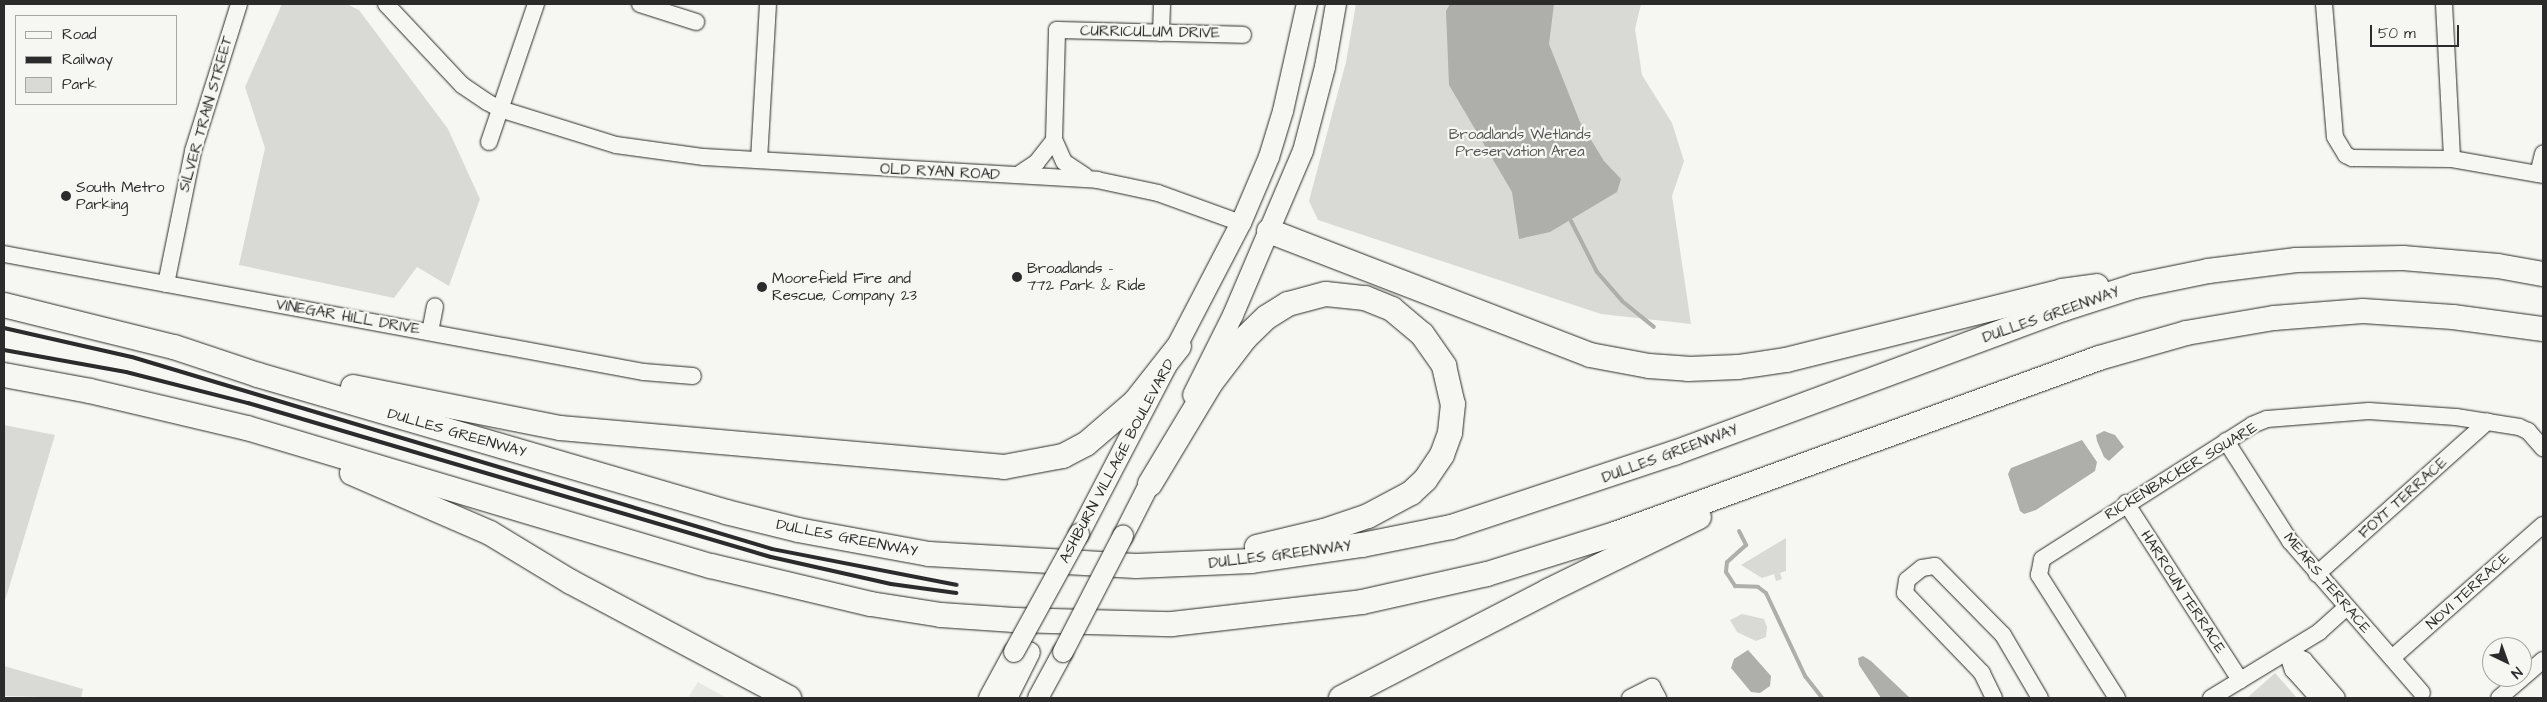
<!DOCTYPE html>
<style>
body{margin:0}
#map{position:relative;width:2547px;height:702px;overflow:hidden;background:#f6f6f2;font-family:"Architects Daughter",sans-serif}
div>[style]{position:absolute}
.built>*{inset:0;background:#e7e7e3}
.green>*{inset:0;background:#d9d9d5}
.water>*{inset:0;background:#aeaeab}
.stream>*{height:4px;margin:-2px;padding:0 2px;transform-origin:2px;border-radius:2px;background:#aeaeab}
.roads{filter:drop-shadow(0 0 1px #2b2b2b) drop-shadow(0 0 1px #2b2b2b)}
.minor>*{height:16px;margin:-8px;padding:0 8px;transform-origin:8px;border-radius:8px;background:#f6f6f2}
.major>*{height:20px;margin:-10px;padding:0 10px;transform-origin:10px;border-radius:10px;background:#f6f6f2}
.highway>*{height:24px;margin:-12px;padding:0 12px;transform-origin:12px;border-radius:12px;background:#f6f6f2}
.rail>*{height:4px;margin:-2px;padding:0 2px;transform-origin:2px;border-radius:2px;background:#2b2b2b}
.bridges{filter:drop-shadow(0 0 1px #2b2b2b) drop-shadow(0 0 1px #2b2b2b)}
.major-bridge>*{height:20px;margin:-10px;padding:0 10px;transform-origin:10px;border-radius:10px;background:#f6f6f2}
.dots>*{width:14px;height:14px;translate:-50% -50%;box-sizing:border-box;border:2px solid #f6f6f2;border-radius:50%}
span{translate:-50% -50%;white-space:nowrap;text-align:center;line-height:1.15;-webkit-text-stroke:4.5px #f6f6f2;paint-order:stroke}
.street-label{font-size:15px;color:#2b2b2b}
.park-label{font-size:15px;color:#565656}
.poi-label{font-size:15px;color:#2b2b2b}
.left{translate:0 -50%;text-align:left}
.frame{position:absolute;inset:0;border:5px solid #2b2b2b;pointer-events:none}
.legend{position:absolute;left:15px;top:15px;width:162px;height:90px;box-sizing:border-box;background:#f6f6f2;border:1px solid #a5a5a2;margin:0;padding:6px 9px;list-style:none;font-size:15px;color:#2b2b2b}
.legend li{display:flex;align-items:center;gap:10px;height:25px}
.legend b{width:25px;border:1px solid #a5a5a2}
.north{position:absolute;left:2482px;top:637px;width:50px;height:50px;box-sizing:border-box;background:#f6f6f2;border:1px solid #a5a5a2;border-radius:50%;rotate:138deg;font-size:14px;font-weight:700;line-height:20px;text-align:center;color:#2b2b2b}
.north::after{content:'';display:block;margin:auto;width:18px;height:22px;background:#2b2b2b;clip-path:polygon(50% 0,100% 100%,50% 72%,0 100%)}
.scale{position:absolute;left:2370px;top:25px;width:89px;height:22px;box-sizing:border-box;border:2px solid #2b2b2b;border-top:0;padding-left:6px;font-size:15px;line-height:18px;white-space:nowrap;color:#2b2b2b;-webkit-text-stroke:4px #f6f6f2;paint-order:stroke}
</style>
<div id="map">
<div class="built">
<i style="clip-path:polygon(698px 682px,727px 698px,688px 698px)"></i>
</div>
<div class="green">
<i style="clip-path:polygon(282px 4px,347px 4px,359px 10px,448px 129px,480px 199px,449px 286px,417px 267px,394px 298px,239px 265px,265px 148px,245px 87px)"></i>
<i style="clip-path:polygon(1356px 4px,1641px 4px,1635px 29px,1642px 75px,1672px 123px,1684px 161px,1672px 196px,1691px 324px,1601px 314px,1318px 220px,1309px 201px,1346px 62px)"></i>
<i style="clip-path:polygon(4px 425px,55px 435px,4px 604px)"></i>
<i style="clip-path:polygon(1786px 538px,1786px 571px,1780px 573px,1782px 579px,1776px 581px,1774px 574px,1762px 578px,1741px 565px)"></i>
<i style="clip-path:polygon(1742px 614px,1764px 619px,1767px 627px,1766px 637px,1756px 641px,1737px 632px,1730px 620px)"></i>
<i style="clip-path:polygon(4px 666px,83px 689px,81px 698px,4px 696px)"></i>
<i style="clip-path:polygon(2275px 673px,2297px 698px,2247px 698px)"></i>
</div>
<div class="water">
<i style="clip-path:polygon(1450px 4px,1554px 4px,1549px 44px,1580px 122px,1604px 161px,1621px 179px,1617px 192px,1550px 232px,1519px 239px,1512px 192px,1449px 85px,1446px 11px)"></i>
<i style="clip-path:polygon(2104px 431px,2115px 435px,2124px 447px,2109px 461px,2104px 457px,2097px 441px,2096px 435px)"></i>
<i style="clip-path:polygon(2082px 440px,2097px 462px,2095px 471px,2036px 510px,2024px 514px,2020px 511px,2008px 474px,2011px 468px)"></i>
<i style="clip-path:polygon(1748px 650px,1771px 676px,1770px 686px,1760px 693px,1751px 692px,1731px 668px,1734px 659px)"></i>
<i style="clip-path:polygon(1863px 656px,1871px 661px,1910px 698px,1881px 698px,1859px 665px,1858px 658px)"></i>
</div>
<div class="stream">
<i style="left:1571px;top:221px;width:57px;rotate:63deg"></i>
<i style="left:1597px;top:272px;width:38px;rotate:49deg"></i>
<i style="left:1622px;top:301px;width:41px;rotate:39.1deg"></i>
<i style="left:1739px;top:531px;width:16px;rotate:63deg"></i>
<i style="left:1746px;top:545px;width:25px;rotate:138deg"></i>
<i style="left:1727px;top:562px;width:10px;rotate:96deg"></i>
<i style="left:1726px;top:572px;width:17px;rotate:57deg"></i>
<i style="left:1735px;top:586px;width:23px;rotate:2deg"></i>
<i style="left:1758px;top:587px;width:10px;rotate:37deg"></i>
<i style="left:1766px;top:593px;width:92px;rotate:64.8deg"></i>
<i style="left:1805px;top:676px;width:28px;rotate:52deg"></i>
</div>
<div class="roads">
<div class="minor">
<i style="left:386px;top:4px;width:111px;rotate:46.8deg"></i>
<i style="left:462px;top:85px;width:30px;rotate:34deg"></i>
<i style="left:487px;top:102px;width:15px;rotate:28deg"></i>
<i style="left:500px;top:109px;width:121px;rotate:17.2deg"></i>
<i style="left:616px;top:145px;width:89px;rotate:7.8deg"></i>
<i style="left:704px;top:157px;width:394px;rotate:3.3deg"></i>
<i style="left:1097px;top:180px;width:62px;rotate:12deg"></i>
<i style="left:1158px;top:193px;width:88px;rotate:19.9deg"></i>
<i style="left:640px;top:4px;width:59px;rotate:17.8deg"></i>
<i style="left:2324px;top:4px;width:133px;rotate:85.3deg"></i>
<i style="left:2335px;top:137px;width:21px;rotate:59deg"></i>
<i style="left:2346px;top:155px;width:7px;rotate:27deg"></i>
<i style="left:2352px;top:158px;width:100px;rotate:0.6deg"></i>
<i style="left:2452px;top:159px;width:92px;rotate:10deg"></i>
<i style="left:2444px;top:4px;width:155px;rotate:87deg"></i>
<i style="left:1161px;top:33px;width:29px;rotate:-88deg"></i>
<i style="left:489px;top:142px;width:146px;rotate:-71.2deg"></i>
<i style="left:759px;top:160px;width:156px;rotate:-86.7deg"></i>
<i style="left:2538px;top:174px;width:21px;rotate:-76deg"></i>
<i style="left:1018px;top:175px;width:23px;rotate:-34deg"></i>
<i style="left:1037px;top:162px;width:28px;rotate:-52deg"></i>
<i style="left:1085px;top:176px;width:25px;rotate:-146deg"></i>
<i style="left:1064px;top:162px;width:24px;rotate:-114deg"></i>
<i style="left:1054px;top:140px;width:110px;rotate:-88.4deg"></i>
<i style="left:1057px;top:30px;width:186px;rotate:1.5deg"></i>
<i style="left:4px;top:254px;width:651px;rotate:10.45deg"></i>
<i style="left:644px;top:372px;width:49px;rotate:4.7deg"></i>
<i style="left:166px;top:284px;width:136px;rotate:-78.5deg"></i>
<i style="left:193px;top:151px;width:154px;rotate:-72.6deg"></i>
<i style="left:430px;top:332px;width:26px;rotate:-79deg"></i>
<i style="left:2226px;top:441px;width:119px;rotate:57.4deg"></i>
<i style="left:2290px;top:541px;width:201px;rotate:49deg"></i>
<i style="left:2126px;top:503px;width:211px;rotate:57.2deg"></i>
<i style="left:2317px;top:574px;width:229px;rotate:-41.8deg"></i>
<i style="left:2287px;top:652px;width:19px;rotate:25deg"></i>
<i style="left:2304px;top:660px;width:50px;rotate:49deg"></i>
<i style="left:2287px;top:652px;width:19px;rotate:72deg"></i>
<i style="left:2293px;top:670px;width:38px;rotate:48deg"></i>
<i style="left:2392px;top:658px;width:201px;rotate:-41.4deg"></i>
<i style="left:1630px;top:698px;width:25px;rotate:-27deg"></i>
<i style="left:1652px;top:687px;width:13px;rotate:61deg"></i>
<i style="left:1994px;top:698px;width:28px;rotate:-116deg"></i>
<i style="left:1982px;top:673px;width:111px;rotate:-133.9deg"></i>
<i style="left:1905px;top:593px;width:13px;rotate:-81deg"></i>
<i style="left:1907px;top:580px;width:19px;rotate:-39deg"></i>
<i style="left:1922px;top:568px;width:13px;rotate:-9deg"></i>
<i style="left:1935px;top:566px;width:97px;rotate:45.4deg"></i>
<i style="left:2003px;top:635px;width:73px;rotate:59.6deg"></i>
<i style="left:2117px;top:698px;width:146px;rotate:-122.4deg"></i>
<i style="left:2039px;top:575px;width:16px;rotate:-79deg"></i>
<i style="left:2042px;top:559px;width:249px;rotate:-32.5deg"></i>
<i style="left:2252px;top:425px;width:16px;rotate:-22deg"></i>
<i style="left:2267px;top:419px;width:102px;rotate:-4.5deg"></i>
<i style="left:2369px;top:411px;width:87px;rotate:3.9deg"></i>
<i style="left:2456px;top:417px;width:64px;rotate:9deg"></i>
<i style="left:2519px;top:427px;width:10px;rotate:24deg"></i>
<i style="left:2528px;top:431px;width:23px;rotate:49deg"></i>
<i style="left:2211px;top:698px;width:127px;rotate:-31.4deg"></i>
<i style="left:2319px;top:632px;width:36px;rotate:-42deg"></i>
<i style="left:2499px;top:698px;width:58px;rotate:-40.8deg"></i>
</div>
<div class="major">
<i style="left:1193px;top:395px;width:89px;rotate:-63.4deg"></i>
<i style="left:1233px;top:315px;width:178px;rotate:-66.9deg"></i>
<i style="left:1303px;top:151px;width:87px;rotate:-75.3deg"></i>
<i style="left:1325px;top:67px;width:64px;rotate:-80.1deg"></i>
<i style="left:1079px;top:534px;width:351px;rotate:-62.5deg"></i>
<i style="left:1241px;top:223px;width:72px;rotate:-67deg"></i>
<i style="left:1269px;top:157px;width:48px;rotate:-73.1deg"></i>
<i style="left:1283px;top:111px;width:110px;rotate:-77.4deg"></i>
<i style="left:1123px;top:536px;width:73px;rotate:-63.1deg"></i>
<i style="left:989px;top:698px;width:52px;rotate:-61.5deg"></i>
<i style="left:1007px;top:698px;width:51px;rotate:-63.4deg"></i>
<i style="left:1038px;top:698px;width:52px;rotate:-61.5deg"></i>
</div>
<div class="highway">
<i style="left:1269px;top:231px;width:344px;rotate:21.1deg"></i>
<i style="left:1590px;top:355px;width:60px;rotate:10.6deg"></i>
<i style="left:1649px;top:366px;width:39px;rotate:4deg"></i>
<i style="left:1688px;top:369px;width:50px;rotate:-2.3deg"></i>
<i style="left:1738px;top:367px;width:49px;rotate:-8.3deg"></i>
<i style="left:1786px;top:360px;width:284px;rotate:-14deg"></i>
<i style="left:2062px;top:291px;width:35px;rotate:-8deg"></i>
<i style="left:4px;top:305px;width:175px;rotate:13.9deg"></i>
<i style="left:174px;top:347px;width:89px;rotate:18.4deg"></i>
<i style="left:258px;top:375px;width:488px;rotate:16.3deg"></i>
<i style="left:726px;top:512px;width:74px;rotate:14deg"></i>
<i style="left:798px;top:530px;width:133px;rotate:10.4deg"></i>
<i style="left:929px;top:554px;width:207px;rotate:3.3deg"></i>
<i style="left:1136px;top:566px;width:116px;rotate:-2.5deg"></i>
<i style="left:1252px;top:561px;width:111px;rotate:-8.3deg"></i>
<i style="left:1362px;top:545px;width:91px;rotate:-11.4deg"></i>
<i style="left:1451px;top:527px;width:235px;rotate:-18.4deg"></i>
<i style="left:1674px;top:453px;width:415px;rotate:-20.3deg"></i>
<i style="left:2063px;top:309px;width:76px;rotate:-17.7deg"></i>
<i style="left:2135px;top:286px;width:75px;rotate:-11.6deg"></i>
<i style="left:2208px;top:271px;width:89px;rotate:-7.1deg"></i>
<i style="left:2296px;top:260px;width:107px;rotate:-1.1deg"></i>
<i style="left:2403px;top:258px;width:95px;rotate:4.8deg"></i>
<i style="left:2498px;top:266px;width:46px;rotate:10.1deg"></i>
<i style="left:4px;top:375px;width:87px;rotate:10.5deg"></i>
<i style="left:90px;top:391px;width:161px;rotate:13.3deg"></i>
<i style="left:247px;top:428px;width:484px;rotate:16.6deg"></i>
<i style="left:711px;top:566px;width:164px;rotate:13.4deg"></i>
<i style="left:871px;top:604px;width:71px;rotate:8.9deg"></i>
<i style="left:941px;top:615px;width:73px;rotate:3.9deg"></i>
<i style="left:1014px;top:620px;width:158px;rotate:1.5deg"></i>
<i style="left:1172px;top:624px;width:191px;rotate:-6.6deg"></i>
<i style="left:1362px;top:602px;width:128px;rotate:-12.6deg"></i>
<i style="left:1487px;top:574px;width:134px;rotate:-17.4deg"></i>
<i style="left:1615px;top:534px;width:515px;rotate:-19.98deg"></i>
<i style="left:2099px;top:358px;width:91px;rotate:-16deg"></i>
<i style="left:2186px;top:333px;width:89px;rotate:-9.7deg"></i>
<i style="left:2274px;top:318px;width:89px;rotate:-4.5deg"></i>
<i style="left:2363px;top:311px;width:90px;rotate:3.8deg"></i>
<i style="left:2453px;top:317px;width:91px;rotate:7.6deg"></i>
<i style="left:353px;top:387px;width:211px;rotate:11.2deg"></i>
<i style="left:560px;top:428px;width:446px;rotate:5deg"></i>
<i style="left:1004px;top:467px;width:60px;rotate:-10.6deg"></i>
<i style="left:1063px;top:456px;width:26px;rotate:-28deg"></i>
<i style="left:1086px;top:444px;width:65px;rotate:-40.6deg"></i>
<i style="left:1135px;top:402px;width:71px;rotate:-51.8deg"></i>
<i style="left:352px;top:473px;width:150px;rotate:23.5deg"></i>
<i style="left:490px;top:533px;width:95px;rotate:31.2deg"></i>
<i style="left:571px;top:582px;width:247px;rotate:28deg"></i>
<i style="left:1150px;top:484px;width:117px;rotate:-59deg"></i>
<i style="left:1210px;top:384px;width:58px;rotate:-52.7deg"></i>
<i style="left:1245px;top:338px;width:30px;rotate:-44deg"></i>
<i style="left:1267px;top:317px;width:25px;rotate:-32deg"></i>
<i style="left:1288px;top:304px;width:39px;rotate:-15deg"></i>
<i style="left:1326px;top:294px;width:39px;rotate:6deg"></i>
<i style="left:1365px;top:298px;width:29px;rotate:22deg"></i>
<i style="left:1392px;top:309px;width:39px;rotate:40deg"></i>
<i style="left:1422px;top:334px;width:39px;rotate:55deg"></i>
<i style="left:1444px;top:366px;width:39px;rotate:77deg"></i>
<i style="left:1453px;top:404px;width:29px;rotate:96deg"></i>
<i style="left:1450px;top:433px;width:23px;rotate:110deg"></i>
<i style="left:1442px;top:455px;width:30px;rotate:124deg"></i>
<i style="left:1425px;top:480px;width:19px;rotate:137deg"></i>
<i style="left:1411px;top:493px;width:49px;rotate:151.9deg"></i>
<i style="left:1368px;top:516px;width:46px;rotate:161.2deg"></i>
<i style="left:1324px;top:531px;width:69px;rotate:166.6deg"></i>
<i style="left:1341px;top:698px;width:233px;rotate:-27.3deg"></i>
<i style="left:1548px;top:591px;width:168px;rotate:-26.1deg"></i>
</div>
</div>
<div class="rail">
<i style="left:4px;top:328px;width:131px;rotate:12.8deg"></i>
<i style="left:132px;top:357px;width:668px;rotate:16.7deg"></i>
<i style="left:772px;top:549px;width:188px;rotate:11deg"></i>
<i style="left:4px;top:350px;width:124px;rotate:10.2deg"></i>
<i style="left:126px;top:372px;width:126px;rotate:14.3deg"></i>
<i style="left:248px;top:403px;width:545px;rotate:16.41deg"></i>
<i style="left:771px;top:557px;width:123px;rotate:12.7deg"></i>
<i style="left:891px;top:584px;width:66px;rotate:7.9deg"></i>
</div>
<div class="bridges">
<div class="major-bridge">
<i style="left:1014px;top:652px;width:135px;rotate:-61.2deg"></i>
<i style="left:1063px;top:652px;width:131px;rotate:-62.7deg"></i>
</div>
</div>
<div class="dots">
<i style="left:66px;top:196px;background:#2b2b2b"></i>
<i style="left:1017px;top:277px;background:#2b2b2b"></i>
<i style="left:762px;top:287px;background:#2b2b2b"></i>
</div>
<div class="street-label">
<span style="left:1150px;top:32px;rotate:1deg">CURRICULUM DRIVE</span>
<span style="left:206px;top:114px;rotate:-74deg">SILVER TRAIN STREET</span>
<span style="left:940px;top:172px;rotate:3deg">OLD RYAN ROAD</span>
<span style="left:2051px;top:315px;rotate:-19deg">DULLES GREENWAY</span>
<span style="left:348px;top:317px;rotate:10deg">VINEGAR HILL DRIVE</span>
<span style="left:457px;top:433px;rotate:16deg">DULLES GREENWAY</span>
<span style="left:1670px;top:454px;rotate:-20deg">DULLES GREENWAY</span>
<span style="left:1117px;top:461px;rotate:-62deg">ASHBURN VILLAGE BOULEVARD</span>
<span style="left:2181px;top:471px;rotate:-31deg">RICKENBACKER SQUARE</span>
<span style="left:2403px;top:498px;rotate:-42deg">FOYT TERRACE</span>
<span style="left:847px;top:538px;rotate:11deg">DULLES GREENWAY</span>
<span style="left:1280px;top:555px;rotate:-7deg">DULLES GREENWAY</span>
<span style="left:2327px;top:583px;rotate:50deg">MEARS TERRACE</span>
<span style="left:2468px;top:591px;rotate:-42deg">NOVI TERRACE</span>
<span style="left:2183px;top:592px;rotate:57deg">HARROUN TERRACE</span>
</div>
<div class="park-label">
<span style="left:1520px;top:143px">Broadlands Wetlands<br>Preservation Area</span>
</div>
<div class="poi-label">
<span class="left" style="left:76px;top:196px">South Metro<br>Parking</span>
<span class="left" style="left:1027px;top:277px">Broadlands -<br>772 Park &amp; Ride</span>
<span class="left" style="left:772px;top:287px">Moorefield Fire and<br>Rescue, Company 23</span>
</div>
<div class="frame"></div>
<ul class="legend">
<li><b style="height:6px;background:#f6f6f2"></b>Road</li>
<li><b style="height:6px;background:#2b2b2b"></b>Railway</li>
<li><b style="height:14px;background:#d9d9d5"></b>Park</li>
</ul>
<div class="north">N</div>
<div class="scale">50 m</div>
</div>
